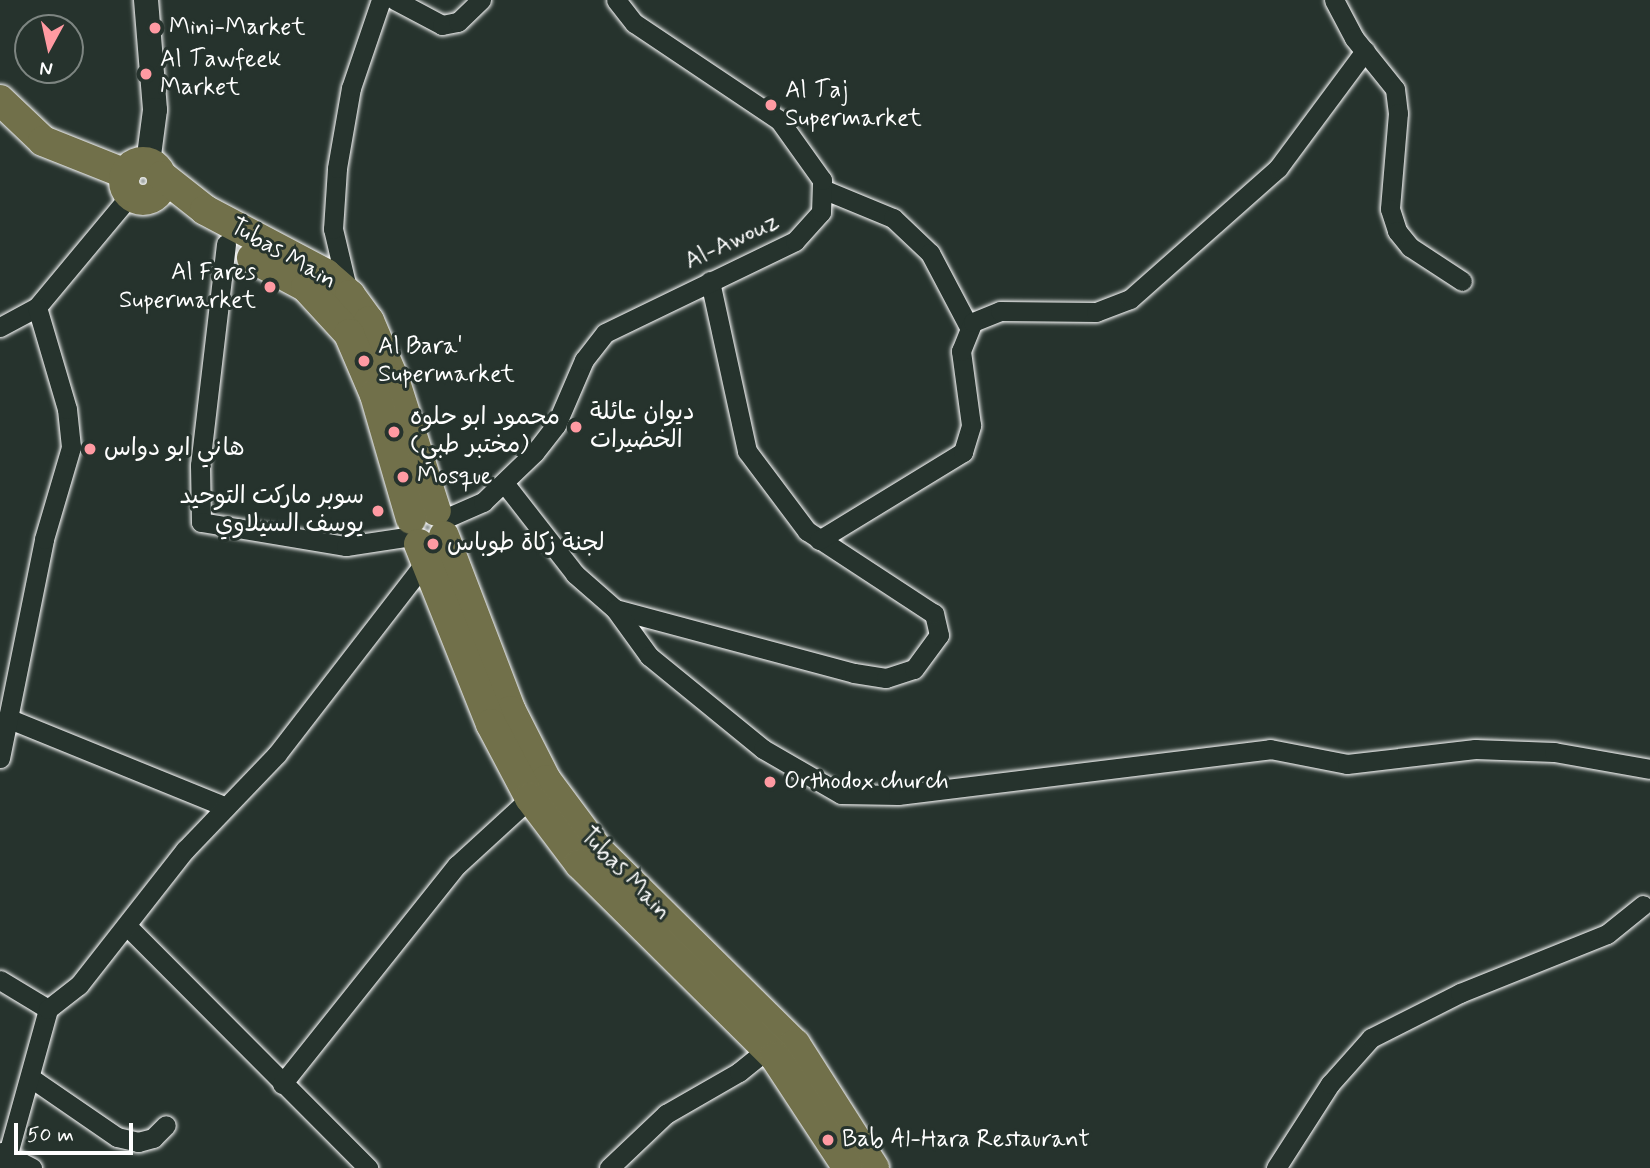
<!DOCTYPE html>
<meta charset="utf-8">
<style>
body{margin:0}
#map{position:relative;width:1650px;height:1168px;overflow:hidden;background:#26332d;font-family:Mynerve,"Playpen Sans Arabic",sans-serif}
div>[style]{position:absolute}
.roads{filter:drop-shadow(0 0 2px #fff) drop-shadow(0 0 2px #fff)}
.minor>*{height:19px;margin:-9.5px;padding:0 9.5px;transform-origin:9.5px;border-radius:9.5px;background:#26332d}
.tertiary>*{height:24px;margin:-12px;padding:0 12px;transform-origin:12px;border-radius:12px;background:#26332d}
.primary>*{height:30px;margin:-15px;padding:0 15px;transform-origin:15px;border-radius:15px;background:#71704a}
.primary>.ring{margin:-15px;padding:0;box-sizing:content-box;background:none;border:30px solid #71704a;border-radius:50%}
.dots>*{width:19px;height:19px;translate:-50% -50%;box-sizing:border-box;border:4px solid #26332d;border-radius:50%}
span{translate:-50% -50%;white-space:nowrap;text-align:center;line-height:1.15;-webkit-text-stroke:6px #26332d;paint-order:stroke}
.poi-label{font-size:24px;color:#fff}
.left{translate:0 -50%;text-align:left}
.right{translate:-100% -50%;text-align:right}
.street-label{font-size:24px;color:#fff}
.north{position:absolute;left:14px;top:14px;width:70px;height:70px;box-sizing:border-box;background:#26332d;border:2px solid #7d8581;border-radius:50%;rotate:188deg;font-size:19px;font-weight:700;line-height:28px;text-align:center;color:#fff}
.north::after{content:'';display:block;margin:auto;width:24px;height:32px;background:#ff9aa2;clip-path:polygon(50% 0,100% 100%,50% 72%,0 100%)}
.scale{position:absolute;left:14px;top:1123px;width:119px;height:32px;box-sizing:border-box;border:4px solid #fff;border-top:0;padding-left:9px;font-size:21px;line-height:24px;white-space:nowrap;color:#fff;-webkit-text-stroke:5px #26332d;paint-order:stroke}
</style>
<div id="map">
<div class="roads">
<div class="minor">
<i style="left:395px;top:0;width:53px;rotate:28deg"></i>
<i style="left:442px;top:25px;width:16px;rotate:-11deg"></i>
<i style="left:458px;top:22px;width:32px;rotate:-44deg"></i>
<i style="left:1334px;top:0;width:43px;rotate:62.2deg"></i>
<i style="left:1354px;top:38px;width:65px;rotate:51.2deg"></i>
<i style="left:1395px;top:89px;width:24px;rotate:83deg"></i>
<i style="left:1398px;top:113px;width:96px;rotate:94.8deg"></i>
<i style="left:1390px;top:209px;width:23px;rotate:72deg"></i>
<i style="left:1397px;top:231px;width:21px;rotate:51deg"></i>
<i style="left:1410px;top:247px;width:62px;rotate:33.2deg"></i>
<i style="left:825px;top:190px;width:74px;rotate:22.4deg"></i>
<i style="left:893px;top:218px;width:51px;rotate:43.4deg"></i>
<i style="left:930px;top:253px;width:84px;rotate:62.2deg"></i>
<i style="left:226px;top:244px;width:223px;rotate:96.7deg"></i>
<i style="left:200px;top:465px;width:57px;rotate:89deg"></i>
<i style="left:201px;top:522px;width:147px;rotate:9.4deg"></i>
<i style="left:346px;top:546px;width:66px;rotate:-8.7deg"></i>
<i style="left:347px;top:288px;width:61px;rotate:-103.3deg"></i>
<i style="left:333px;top:229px;width:61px;rotate:-86.2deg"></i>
<i style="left:337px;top:168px;width:81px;rotate:-80.1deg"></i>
<i style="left:351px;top:88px;width:93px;rotate:-71.2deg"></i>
<i style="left:0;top:327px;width:42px;rotate:-28.4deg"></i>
<i style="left:37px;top:307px;width:147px;rotate:-50.2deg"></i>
<i style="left:505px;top:484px;width:114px;rotate:52.1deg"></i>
<i style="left:575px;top:574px;width:53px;rotate:41.2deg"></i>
<i style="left:615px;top:609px;width:247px;rotate:15deg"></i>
<i style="left:854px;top:673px;width:32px;rotate:9deg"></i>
<i style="left:886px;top:678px;width:29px;rotate:-18deg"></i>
<i style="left:914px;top:669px;width:42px;rotate:-53.7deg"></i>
<i style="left:939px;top:635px;width:22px;rotate:-103deg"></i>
<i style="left:934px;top:614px;width:152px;rotate:-146.8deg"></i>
<i style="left:807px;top:531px;width:100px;rotate:-126.9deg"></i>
<i style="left:747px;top:451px;width:174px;rotate:-102.3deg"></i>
<i style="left:444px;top:519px;width:43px;rotate:-23.6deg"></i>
<i style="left:483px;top:502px;width:72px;rotate:-43.9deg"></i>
<i style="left:535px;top:452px;width:34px;rotate:-52deg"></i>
<i style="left:556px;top:425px;width:71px;rotate:-66.7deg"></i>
<i style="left:584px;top:360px;width:34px;rotate:-52deg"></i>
<i style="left:605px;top:333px;width:211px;rotate:-25.8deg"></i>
<i style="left:795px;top:241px;width:39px;rotate:-48deg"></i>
<i style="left:821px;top:212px;width:32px;rotate:-88deg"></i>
<i style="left:822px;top:180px;width:74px;rotate:-125.6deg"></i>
<i style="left:779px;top:120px;width:174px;rotate:-146.2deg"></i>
<i style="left:634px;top:23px;width:29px;rotate:-128deg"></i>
<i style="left:819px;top:540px;width:169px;rotate:-31.4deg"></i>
<i style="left:963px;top:452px;width:28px;rotate:-73deg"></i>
<i style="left:971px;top:425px;width:75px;rotate:-97.7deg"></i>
<i style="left:961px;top:351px;width:31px;rotate:-68deg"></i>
<i style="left:973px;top:322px;width:29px;rotate:-22deg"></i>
<i style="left:1000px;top:311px;width:96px;rotate:0.6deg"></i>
<i style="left:1096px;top:312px;width:36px;rotate:-21deg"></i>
<i style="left:1130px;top:299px;width:198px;rotate:-41.5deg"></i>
<i style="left:1278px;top:168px;width:146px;rotate:-53.4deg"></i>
<i style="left:615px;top:609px;width:58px;rotate:54.1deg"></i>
<i style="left:649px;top:656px;width:147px;rotate:39.2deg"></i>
<i style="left:763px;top:749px;width:90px;rotate:30deg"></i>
<i style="left:841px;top:794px;width:57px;rotate:1deg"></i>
<i style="left:898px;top:795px;width:375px;rotate:-7deg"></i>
<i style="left:1270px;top:749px;width:78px;rotate:11deg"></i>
<i style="left:1347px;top:764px;width:129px;rotate:-6.7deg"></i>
<i style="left:1475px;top:749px;width:79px;rotate:2.2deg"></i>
<i style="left:1554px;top:752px;width:97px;rotate:10deg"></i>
<i style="left:7px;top:718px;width:236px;rotate:22.1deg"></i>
<i style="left:0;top:758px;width:223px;rotate:-78.6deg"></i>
<i style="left:44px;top:539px;width:96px;rotate:-73.6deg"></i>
<i style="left:71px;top:447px;width:38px;rotate:-96deg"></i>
<i style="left:67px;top:409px;width:106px;rotate:-106.4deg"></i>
<i style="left:127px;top:926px;width:342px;rotate:45.1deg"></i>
<i style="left:0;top:980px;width:56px;rotate:31.1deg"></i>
<i style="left:31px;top:1078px;width:104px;rotate:34.5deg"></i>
<i style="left:117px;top:1137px;width:22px;rotate:13deg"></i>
<i style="left:138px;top:1142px;width:16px;rotate:-15deg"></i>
<i style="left:153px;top:1138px;width:18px;rotate:-45deg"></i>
<i style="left:282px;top:1084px;width:280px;rotate:-51.4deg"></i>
<i style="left:457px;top:865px;width:99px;rotate:-42.5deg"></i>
<i style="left:1px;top:1152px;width:35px;rotate:27deg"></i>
<i style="left:4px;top:1168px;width:165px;rotate:-74.5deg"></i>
<i style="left:48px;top:1009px;width:39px;rotate:-38deg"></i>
<i style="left:79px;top:985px;width:172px;rotate:-51.9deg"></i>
<i style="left:185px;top:850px;width:133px;rotate:-46.2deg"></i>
<i style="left:277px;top:754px;width:245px;rotate:-52.3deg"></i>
<i style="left:609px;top:1168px;width:79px;rotate:-43.5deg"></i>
<i style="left:666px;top:1114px;width:84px;rotate:-29.9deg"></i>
<i style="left:739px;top:1072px;width:46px;rotate:-38.9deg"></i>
<i style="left:1276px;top:1168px;width:100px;rotate:-57.3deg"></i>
<i style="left:1330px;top:1084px;width:62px;rotate:-48.3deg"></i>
<i style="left:1371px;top:1038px;width:100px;rotate:-26.8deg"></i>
<i style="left:1460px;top:993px;width:158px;rotate:-21.9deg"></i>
<i style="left:1607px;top:934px;width:46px;rotate:-38.9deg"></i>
</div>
<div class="tertiary">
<i style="left:146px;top:0;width:110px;rotate:85.3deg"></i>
<i style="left:155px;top:110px;width:53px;rotate:97.5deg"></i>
</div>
<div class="primary">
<i style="left:0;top:100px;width:59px;rotate:43.6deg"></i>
<i style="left:43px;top:141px;width:89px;rotate:21.7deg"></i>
<i class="ring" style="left:124px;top:162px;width:8px;height:8px"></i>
<i style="left:162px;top:176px;width:55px;rotate:38.3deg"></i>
<i style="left:205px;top:210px;width:137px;rotate:27.9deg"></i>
<i style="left:326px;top:274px;width:32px;rotate:41deg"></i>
<i style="left:350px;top:295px;width:32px;rotate:54deg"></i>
<i style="left:369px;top:321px;width:66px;rotate:66.9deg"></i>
<i style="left:395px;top:382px;width:135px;rotate:72.4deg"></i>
<i style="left:252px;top:258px;width:61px;rotate:28.2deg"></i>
<i style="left:306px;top:287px;width:64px;rotate:47.5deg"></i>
<i style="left:349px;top:334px;width:66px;rotate:66.9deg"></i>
<i style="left:375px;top:395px;width:129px;rotate:73.8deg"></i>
<i style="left:444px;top:536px;width:187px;rotate:69.1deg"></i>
<i style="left:511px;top:711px;width:77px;rotate:63.1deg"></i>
<i style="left:546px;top:780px;width:89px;rotate:53.3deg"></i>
<i style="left:599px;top:851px;width:275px;rotate:44.6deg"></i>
<i style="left:795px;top:1044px;width:147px;rotate:57.5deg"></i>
<i style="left:419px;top:544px;width:194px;rotate:68.2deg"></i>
<i style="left:491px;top:724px;width:84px;rotate:62.2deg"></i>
<i style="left:530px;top:798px;width:83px;rotate:52.9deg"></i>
<i style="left:580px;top:864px;width:274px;rotate:44.7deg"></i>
<i style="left:775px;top:1057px;width:133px;rotate:56.7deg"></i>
</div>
</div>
<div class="dots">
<i style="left:155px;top:28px;background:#ff9aa2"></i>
<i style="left:146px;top:74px;background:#ff9aa2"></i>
<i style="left:771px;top:105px;background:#ff9aa2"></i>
<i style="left:270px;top:287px;background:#ff9aa2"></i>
<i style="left:364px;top:361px;background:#ff9aa2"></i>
<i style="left:576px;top:427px;background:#ff9aa2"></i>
<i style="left:394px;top:432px;background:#ff9aa2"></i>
<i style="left:90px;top:449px;background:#ff9aa2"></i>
<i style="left:403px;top:477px;background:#ff9aa2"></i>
<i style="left:378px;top:511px;background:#ff9aa2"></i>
<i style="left:433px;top:544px;background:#ff9aa2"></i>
<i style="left:770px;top:782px;background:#ff9aa2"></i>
<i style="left:828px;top:1140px;background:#ff9aa2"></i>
</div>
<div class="poi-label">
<span class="left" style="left:169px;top:28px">Mini-Market</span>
<span class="left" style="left:160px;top:74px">Al Tawfeek<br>Market</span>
<span class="left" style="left:785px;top:105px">Al Taj<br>Supermarket</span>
<span class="right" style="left:256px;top:287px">Al Fares<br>Supermarket</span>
<span class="left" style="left:378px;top:361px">Al Bara'<br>Supermarket</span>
<span class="left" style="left:590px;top:427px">ديوان عائلة<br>الخضيرات</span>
<span class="left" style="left:410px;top:432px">محمود ابو حلوه<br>(مختبر طبي)</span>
<span class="left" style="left:104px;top:449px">هاني ابو دواس</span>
<span class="left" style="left:417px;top:477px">Mosque</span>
<span class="right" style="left:364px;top:511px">سوبر ماركت التوحيد<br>يوسف السيلاوي</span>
<span class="left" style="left:447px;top:544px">لجنة زكاة طوباس</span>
<span class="left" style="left:784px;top:782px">Orthodox church</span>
<span class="left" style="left:842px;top:1140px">Bab Al-Hara Restaurant</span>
</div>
<div class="street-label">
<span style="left:732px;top:242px;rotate:-25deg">Al-Awouz</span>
<span style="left:283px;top:254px;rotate:30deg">Tubas Main</span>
<span style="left:625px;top:874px;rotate:46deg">Tubas Main</span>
</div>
<div class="north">N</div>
<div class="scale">50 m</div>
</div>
